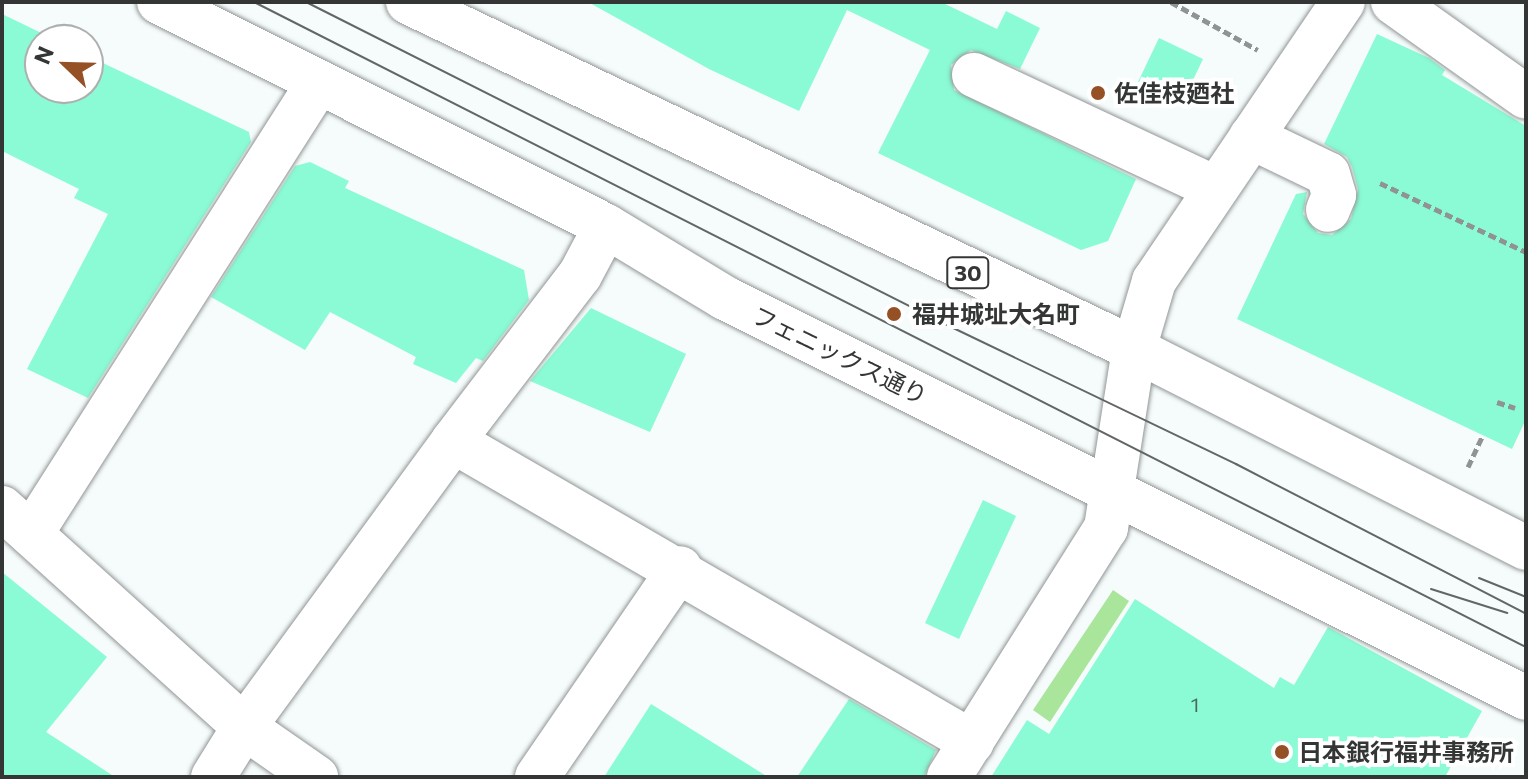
<!DOCTYPE html>
<meta charset="utf-8">
<style>
body{margin:0}
#map{position:relative;width:1528px;height:779px;overflow:hidden;background:#f6fbfb;font-family:Commissioner,"Noto Sans JP",sans-serif}
div>[style]{position:absolute}
.green>*{inset:0;background:#aae59c}
.building>*{inset:0;background:#8afbd5}
.path>*{height:5px;margin-top:-2.5px;transform-origin:0;background:repeating-linear-gradient(90deg,#8f9393 0 8px,transparent 0 12px)}
.roads{filter:drop-shadow(0 0 2px #919595) drop-shadow(0 0 2px #919595)}
.minor>*{height:44px;margin:-22px;padding:0 22px;transform-origin:22px;border-radius:22px;background:#fff}
.major>*{height:44px;margin:-22px;padding:0 22px;transform-origin:22px;border-radius:22px;background:#fff}
.tram>*{height:2px;margin:-1px;padding:0 1px;transform-origin:1px;border-radius:1px;background:#636666}
.dots>*{width:22px;height:22px;translate:-50% -50%;box-sizing:border-box;border:4px solid #fff;border-radius:50%}
span{translate:-50% -50%;white-space:nowrap;text-align:center;line-height:1.15;-webkit-text-stroke:8px #fff;paint-order:stroke}
.number-label{font-size:20px;color:#4a675e}
.number-label span{-webkit-text-stroke-width:0}
.shield-label span{padding:2px 6px;background:#fff;border:2px solid;border-radius:6px;-webkit-text-stroke-width:0}
.shield-label{font-size:22px;color:#343636;font-weight:700}
.poi-label{font-size:24px;color:#343636;font-weight:700}
.left{translate:0 -50%;text-align:left}
.street-label{font-size:24px;color:#343636}
.frame{position:absolute;inset:0;border:4px solid #343636;pointer-events:none}
.north{position:absolute;left:24px;top:24px;width:80px;height:80px;box-sizing:border-box;background:#fff;border:2px solid #aeafaf;border-radius:50%;rotate:293deg;font-size:22px;font-weight:700;line-height:32px;text-align:center;color:#343636}
.north::after{content:'';display:block;margin:auto;width:28px;height:36px;background:#955026;clip-path:polygon(50% 0,100% 100%,50% 72%,0 100%)}
</style>
<div id="map">
<div class="green">
<i style="clip-path:polygon(1113px 590px,1129px 601px,1050px 722px,1033px 710px)"></i>
</div>
<div class="building">
<i style="clip-path:polygon(588px 2px,941px 2px,997px 29px,1006px 11px,1040px 28px,1020px 69px,971px 50px,951px 65px,954px 90px,1136px 179px,1108px 241px,1081px 250px,878px 153px,930px 50px,847px 10px,799px 111px,709px 69px)"></i>
<i style="clip-path:polygon(2px 14px,56px 40px,40px 40px,40px 88px,88px 88px,88px 56px,249px 132px,251px 142px,88px 398px,27px 369px,108px 214px,74px 198px,79px 189px,2px 151px)"></i>
<i style="clip-path:polygon(1377px 34px,1429px 58px,1445px 70px,1442px 75px,1526px 126px,1526px 419px,1512px 449px,1237px 319px,1296px 194px,1307px 192px,1303px 214px,1318px 233px,1332px 235px,1351px 219px,1358px 189px,1352px 167px,1347px 157px,1324px 144px)"></i>
<i style="clip-path:polygon(1159px 38px,1203px 59px,1182px 103px,1138px 82px)"></i>
<i style="clip-path:polygon(310px 162px,349px 181px,345px 188px,524px 270px,529px 300px,483px 361px,476px 358px,456px 383px,413px 364px,416px 357px,330px 312px,305px 350px,211px 297px,295px 166px)"></i>
<i style="clip-path:polygon(591px 308px,686px 354px,650px 432px,530px 381px)"></i>
<i style="clip-path:polygon(983px 500px,1016px 516px,959px 639px,925px 623px)"></i>
<i style="clip-path:polygon(2px 572px,107px 657px,46px 732px,115px 777px,2px 777px)"></i>
<i style="clip-path:polygon(1135px 599px,1274px 688px,1280px 677px,1294px 685px,1328px 627px,1482px 711px,1445px 777px,991px 777px,1027px 720px,1049px 734px)"></i>
<i style="clip-path:polygon(849px 699px,936px 750px,924px 777px,797px 777px)"></i>
<i style="clip-path:polygon(651px 704px,768px 777px,604px 777px)"></i>
</div>
<div class="path">
<i style="left:1171px;top:2px;width:99px;rotate:28.9deg"></i>
<i style="left:1380px;top:183px;width:161px;rotate:25.3deg"></i>
<i style="left:1497px;top:402px;width:19px;rotate:18deg"></i>
<i style="left:1468px;top:467px;width:35px;rotate:-65deg"></i>
</div>
<div class="roads">
<div class="minor">
<i style="left:1393px;top:2px;width:163px;rotate:35.5deg"></i>
<i style="left:974px;top:75px;width:266px;rotate:25.1deg"></i>
<i style="left:1251px;top:137px;width:85px;rotate:25.7deg"></i>
<i style="left:1328px;top:174px;width:22px;rotate:74deg"></i>
<i style="left:1334px;top:195px;width:16px;rotate:112deg"></i>
<i style="left:453px;top:441px;width:600px;rotate:30.11deg"></i>
<i style="left:2px;top:508px;width:326px;rotate:42.1deg"></i>
<i style="left:244px;top:727px;width:88px;rotate:34.8deg"></i>
<i style="left:31px;top:534px;width:536px;rotate:-57.5deg"></i>
<i style="left:213px;top:777px;width:59px;rotate:-58.2deg"></i>
<i style="left:244px;top:727px;width:354px;rotate:-53.8deg"></i>
<i style="left:453px;top:441px;width:209px;rotate:-52.6deg"></i>
<i style="left:580px;top:275px;width:55px;rotate:-62deg"></i>
<i style="left:537px;top:777px;width:253px;rotate:-55.6deg"></i>
<i style="left:949px;top:777px;width:294px;rotate:-57.8deg"></i>
<i style="left:1106px;top:528px;width:181px;rotate:-81.1deg"></i>
<i style="left:1134px;top:349px;width:71px;rotate:-73.6deg"></i>
<i style="left:1154px;top:281px;width:337px;rotate:-55.9deg"></i>
</div>
<div class="major">
<i style="left:159px;top:2px;width:500px;rotate:26.6deg"></i>
<i style="left:606px;top:226px;width:139px;rotate:31.2deg"></i>
<i style="left:725px;top:298px;width:895px;rotate:26.54deg"></i>
<i style="left:408px;top:2px;width:805px;rotate:25.55deg"></i>
<i style="left:1134px;top:349px;width:440px;rotate:26.9deg"></i>
</div>
</div>
<div class="tram">
<i style="left:254px;top:2px;width:1426px;rotate:26.89deg"></i>
<i style="left:306px;top:2px;width:718px;rotate:26.74deg"></i>
<i style="left:947px;top:325px;width:321px;rotate:25.7deg"></i>
<i style="left:1236px;top:464px;width:326px;rotate:27.3deg"></i>
<i style="left:1479px;top:578px;width:51px;rotate:22deg"></i>
<i style="left:1431px;top:589px;width:80px;rotate:17.5deg"></i>
</div>
<div class="dots">
<i style="left:1098px;top:93px;background:#955026"></i>
<i style="left:894px;top:314px;background:#955026"></i>
<i style="left:1282px;top:752px;background:#955026"></i>
</div>
<div class="number-label">
<span style="left:1195px;top:704px">1</span>
</div>
<div class="shield-label">
<span style="left:968px;top:273px">30</span>
</div>
<div class="poi-label">
<span class="left" style="left:1114px;top:93px">佐佳枝廼社</span>
<span class="left" style="left:912px;top:314px">福井城址大名町</span>
<span class="left" style="left:1298px;top:752px">日本銀行福井事務所</span>
</div>
<div class="street-label">
<span style="left:840px;top:355px;rotate:26deg">フェニックス通り</span>
</div>
<div class="frame"></div>
<div class="north">N</div>
</div>
